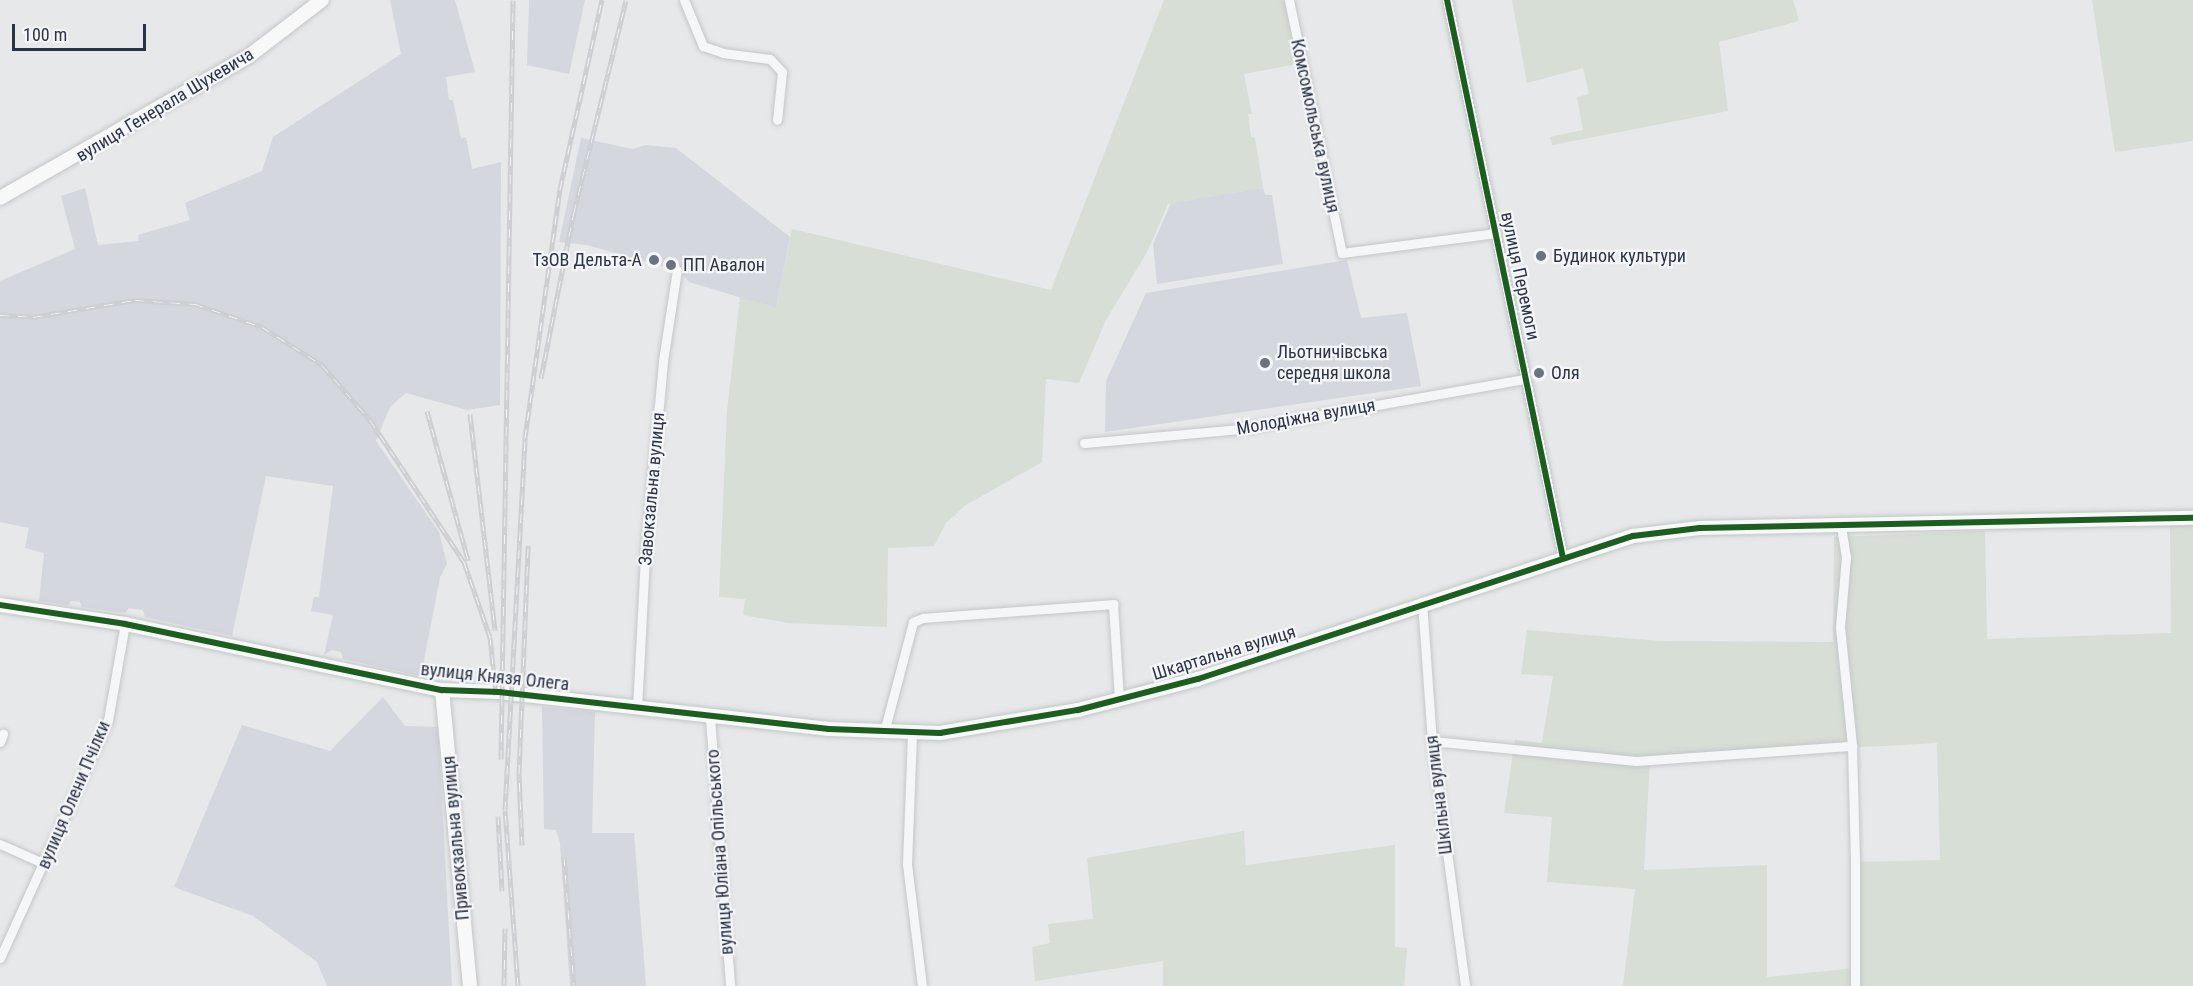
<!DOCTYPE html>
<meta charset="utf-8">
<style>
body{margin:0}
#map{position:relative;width:2193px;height:986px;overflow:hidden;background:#e6e8ea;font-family:"Roboto Condensed",sans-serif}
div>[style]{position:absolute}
.built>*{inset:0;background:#d4d7dd}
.green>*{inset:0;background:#d6ded6}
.roads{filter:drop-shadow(0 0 2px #c4c6c8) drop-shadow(0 0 2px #c4c6c8)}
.street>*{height:9px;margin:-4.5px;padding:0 4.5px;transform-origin:4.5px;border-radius:4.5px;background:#f5f6f7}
.secondary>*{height:14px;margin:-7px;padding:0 7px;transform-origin:7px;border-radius:7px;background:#f8f8f8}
.rail>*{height:5px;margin-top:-2.5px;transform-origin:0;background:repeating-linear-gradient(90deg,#f4f6f9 0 9px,#cecfd2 0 18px);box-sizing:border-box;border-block:2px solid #cecfd2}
.cycleway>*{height:6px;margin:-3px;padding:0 3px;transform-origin:3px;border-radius:3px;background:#1b5e20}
.dots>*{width:16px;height:16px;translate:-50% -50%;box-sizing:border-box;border:3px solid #f4f6f9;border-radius:50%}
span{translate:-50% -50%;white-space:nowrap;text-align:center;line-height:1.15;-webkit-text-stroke:4.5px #f4f6f9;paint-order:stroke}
.street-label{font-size:18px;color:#2b3445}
.poi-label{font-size:18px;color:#2b3445}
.left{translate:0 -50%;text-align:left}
.right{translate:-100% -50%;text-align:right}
.scale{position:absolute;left:12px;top:24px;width:134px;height:27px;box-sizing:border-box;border:3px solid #2b3445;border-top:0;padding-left:8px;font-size:18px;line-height:21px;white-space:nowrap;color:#2b3445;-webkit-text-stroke:4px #f4f6f9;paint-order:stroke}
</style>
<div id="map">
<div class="built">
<i style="clip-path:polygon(390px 0,455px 0,475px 72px,446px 77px,449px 100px,453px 100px,461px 138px,466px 137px,472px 169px,501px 162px,500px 405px,467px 410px,406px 393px,390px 407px,376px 441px,439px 532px,447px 564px,440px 577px,421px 676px,343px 659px,341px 652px,332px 650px,324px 655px,333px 615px,311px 611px,314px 597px,319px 597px,333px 486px,266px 476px,232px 636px,145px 617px,143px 610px,135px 609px,129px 608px,125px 613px,82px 607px,80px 602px,71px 601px,68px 605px,39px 601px,44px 553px,25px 548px,29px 528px,0 522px,0 281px,75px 249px,61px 196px,85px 188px,98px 245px,139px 241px,138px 235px,190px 220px,185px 203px,262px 171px,273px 137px,401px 54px)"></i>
<i style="clip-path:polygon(529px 0,585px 0,569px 74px,527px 65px)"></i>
<i style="clip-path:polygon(581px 138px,633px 149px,646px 145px,676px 148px,790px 237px,776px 308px,689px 282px,679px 271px,587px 245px,559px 242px)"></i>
<i style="clip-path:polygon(1263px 188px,1265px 195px,1272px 195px,1283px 264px,1157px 284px,1153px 244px,1171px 203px)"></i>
<i style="clip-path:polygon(1347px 260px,1361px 318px,1407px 313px,1421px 386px,1105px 432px,1106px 381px,1146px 293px)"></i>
<i style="clip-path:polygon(383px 697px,405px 726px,438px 727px,452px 986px,327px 986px,317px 962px,253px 916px,174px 887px,242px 725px,330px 751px)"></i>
<i style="clip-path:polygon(542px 707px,595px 712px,592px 833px,634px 833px,646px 986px,570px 986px,560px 843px,556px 830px,544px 829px)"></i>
</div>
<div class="green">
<i style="clip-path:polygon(1164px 0,1284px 0,1297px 64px,1244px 74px,1252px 114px,1248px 114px,1251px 137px,1255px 138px,1263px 188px,1168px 204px,1147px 252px,1106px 320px,1079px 383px,1046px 379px,1042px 462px,966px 505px,946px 523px,934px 546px,888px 548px,887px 627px,789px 623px,743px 615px,745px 599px,719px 597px,727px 411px,740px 297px,776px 308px,792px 229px,1051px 290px)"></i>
<i style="clip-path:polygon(1512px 0,1793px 0,1799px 21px,1719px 42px,1728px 111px,1552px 145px,1550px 137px,1583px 130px,1577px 97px,1589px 94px,1583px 68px,1527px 83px)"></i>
<i style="clip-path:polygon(2092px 0,2193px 0,2193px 141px,2115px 152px)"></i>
<i style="clip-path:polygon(evenodd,2170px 525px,2193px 525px,2193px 986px,1623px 986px,1635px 889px,1547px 882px,1552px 817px,1504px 813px,1515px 740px,1542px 743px,1553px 676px,1521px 674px,1527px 630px,1660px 641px,1833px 642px,1834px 537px,1985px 531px,1987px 639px,2171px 633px,2170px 525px,1937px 743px,1940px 860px,1855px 862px,1855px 968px,1767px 977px,1767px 865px,1644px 870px,1650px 759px,1937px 743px)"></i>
<i style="clip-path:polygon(1244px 831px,1246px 865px,1395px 845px,1395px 947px,1407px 948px,1404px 986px,1163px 986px,1163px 961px,1035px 981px,1032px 947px,1050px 943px,1048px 924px,1093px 919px,1087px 858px)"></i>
</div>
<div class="roads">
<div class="street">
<i style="left:684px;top:0;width:50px;rotate:67.6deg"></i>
<i style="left:703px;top:46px;width:21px;rotate:19deg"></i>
<i style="left:723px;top:53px;width:47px;rotate:7.3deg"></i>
<i style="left:770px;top:59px;width:18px;rotate:47deg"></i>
<i style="left:782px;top:72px;width:48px;rotate:95.9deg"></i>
<i style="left:1289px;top:0;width:258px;rotate:78.2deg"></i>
<i style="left:1342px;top:253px;width:155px;rotate:-7.4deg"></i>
<i style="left:1447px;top:0;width:570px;rotate:78.26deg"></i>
<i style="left:1084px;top:443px;width:158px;rotate:-5.1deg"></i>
<i style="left:1241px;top:429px;width:289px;rotate:-10deg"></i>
<i style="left:1841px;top:526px;width:31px;rotate:81deg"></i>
<i style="left:1846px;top:557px;width:70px;rotate:94.9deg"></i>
<i style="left:1840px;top:627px;width:120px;rotate:84.2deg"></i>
<i style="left:1852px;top:746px;width:116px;rotate:88.5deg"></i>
<i style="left:1855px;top:862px;width:124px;rotate:90deg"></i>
<i style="left:1422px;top:602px;width:139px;rotate:85.9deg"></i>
<i style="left:1432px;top:741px;width:247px;rotate:82.3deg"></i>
<i style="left:637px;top:709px;width:153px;rotate:-87deg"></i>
<i style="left:645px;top:556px;width:196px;rotate:-84.7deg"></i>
<i style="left:663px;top:361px;width:92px;rotate:-81.3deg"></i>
<i style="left:710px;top:718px;width:269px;rotate:85.7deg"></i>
<i style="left:884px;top:732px;width:114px;rotate:-75.2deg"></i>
<i style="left:913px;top:622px;width:11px;rotate:-22deg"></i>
<i style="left:923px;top:618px;width:191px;rotate:-4.2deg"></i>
<i style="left:1113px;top:604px;width:95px;rotate:86.4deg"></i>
<i style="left:912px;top:734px;width:130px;rotate:92.2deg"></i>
<i style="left:907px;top:864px;width:123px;rotate:83deg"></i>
<i style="left:1432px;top:741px;width:205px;rotate:5.6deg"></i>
<i style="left:1636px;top:761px;width:217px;rotate:-4deg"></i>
<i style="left:0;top:742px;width:9px;rotate:-69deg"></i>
<i style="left:0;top:844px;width:49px;rotate:24deg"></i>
<i style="left:0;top:958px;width:261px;rotate:-65.6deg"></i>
<i style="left:108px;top:720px;width:97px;rotate:-80deg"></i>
</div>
<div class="secondary">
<i style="left:0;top:198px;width:287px;rotate:-29.7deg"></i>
<i style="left:249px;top:56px;width:92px;rotate:-37.5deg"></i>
<i style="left:0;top:605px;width:126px;rotate:8.6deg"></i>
<i style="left:125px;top:624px;width:324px;rotate:11.8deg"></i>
<i style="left:442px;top:690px;width:57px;rotate:2deg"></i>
<i style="left:499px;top:692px;width:332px;rotate:6.4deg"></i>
<i style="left:829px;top:729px;width:111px;rotate:2.1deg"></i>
<i style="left:940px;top:733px;width:140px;rotate:-9.5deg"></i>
<i style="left:1078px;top:710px;width:124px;rotate:-14.5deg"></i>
<i style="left:1198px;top:679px;width:458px;rotate:-18.2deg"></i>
<i style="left:1633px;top:536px;width:67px;rotate:-6.8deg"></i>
<i style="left:1700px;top:528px;width:493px;rotate:-1.2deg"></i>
<i style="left:442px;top:690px;width:297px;rotate:84.6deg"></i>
</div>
</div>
<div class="rail">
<i style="left:0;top:315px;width:33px;rotate:3deg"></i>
<i style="left:33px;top:317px;width:103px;rotate:-9.5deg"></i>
<i style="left:135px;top:300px;width:60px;rotate:3.8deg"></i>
<i style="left:195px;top:304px;width:71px;rotate:18.9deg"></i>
<i style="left:262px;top:327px;width:71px;rotate:32.3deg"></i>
<i style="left:322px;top:365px;width:73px;rotate:48.9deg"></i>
<i style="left:370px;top:420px;width:170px;rotate:56.5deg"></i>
<i style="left:464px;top:562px;width:79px;rotate:70.9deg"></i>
<i style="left:490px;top:637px;width:58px;rotate:84.1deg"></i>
<i style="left:541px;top:378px;width:169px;rotate:-78.8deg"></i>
<i style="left:574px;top:212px;width:218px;rotate:-76.2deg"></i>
<i style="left:427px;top:411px;width:155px;rotate:74.6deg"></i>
<i style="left:470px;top:414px;width:218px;rotate:83.4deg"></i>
<i style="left:501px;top:759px;width:759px;rotate:-89.09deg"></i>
<i style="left:498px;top:816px;width:75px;rotate:86.9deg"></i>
<i style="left:522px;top:845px;width:72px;rotate:-92.4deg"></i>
<i style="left:519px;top:773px;width:228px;rotate:-87.7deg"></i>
<i style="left:564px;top:857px;width:129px;rotate:85.6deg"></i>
<i style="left:504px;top:986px;width:58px;rotate:-89deg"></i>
<i style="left:518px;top:986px;width:176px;rotate:-94.2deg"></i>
<i style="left:505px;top:810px;width:373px;rotate:-86.9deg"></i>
<i style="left:525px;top:438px;width:251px;rotate:-82deg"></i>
<i style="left:560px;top:189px;width:194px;rotate:-77.5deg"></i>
</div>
<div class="cycleway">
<i style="left:1447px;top:0;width:570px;rotate:78.26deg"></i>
<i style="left:0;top:605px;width:126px;rotate:8.6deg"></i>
<i style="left:125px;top:624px;width:324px;rotate:11.8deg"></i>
<i style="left:442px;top:690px;width:57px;rotate:2deg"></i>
<i style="left:499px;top:692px;width:332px;rotate:6.4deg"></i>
<i style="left:829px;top:729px;width:111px;rotate:2.1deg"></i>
<i style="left:940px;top:733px;width:140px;rotate:-9.5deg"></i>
<i style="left:1078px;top:710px;width:124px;rotate:-14.5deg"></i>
<i style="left:1198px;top:679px;width:458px;rotate:-18.2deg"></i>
<i style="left:1633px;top:536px;width:67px;rotate:-6.8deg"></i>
<i style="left:1700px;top:528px;width:493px;rotate:-1.2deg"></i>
</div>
<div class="dots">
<i style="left:1541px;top:256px;background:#6c737f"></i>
<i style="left:654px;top:260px;background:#6c737f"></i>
<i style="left:671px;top:265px;background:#6c737f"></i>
<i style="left:1265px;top:363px;background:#6c737f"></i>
<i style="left:1539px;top:373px;background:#6c737f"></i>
</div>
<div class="street-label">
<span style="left:165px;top:105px;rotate:-31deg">вулиця Генерала Шухевича</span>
<span style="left:1315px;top:126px;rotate:78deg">Комсомольська вулиця</span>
<span style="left:1520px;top:276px;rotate:78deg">вулиця Перемоги</span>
<span style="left:1306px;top:417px;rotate:-10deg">Молодіжна вулиця</span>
<span style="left:652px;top:489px;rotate:-85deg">Завокзальна вулиця</span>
<span style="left:1224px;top:653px;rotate:-17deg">Шкартальна вулиця</span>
<span style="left:495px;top:677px;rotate:6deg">вулиця Князя Олега</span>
<span style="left:74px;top:795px;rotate:-67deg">вулиця Олени Пчілки</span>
<span style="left:1439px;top:795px;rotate:-97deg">Шкільна вулиця</span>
<span style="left:456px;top:838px;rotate:-95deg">Привокзальна вулиця</span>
<span style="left:720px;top:852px;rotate:-94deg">вулиця Юліана Опільського</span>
</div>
<div class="poi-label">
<span class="left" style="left:1553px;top:256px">Будинок культури</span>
<span class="right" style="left:642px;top:260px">ТзОВ Дельта-А</span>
<span class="left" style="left:683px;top:265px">ПП Авалон</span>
<span class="left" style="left:1277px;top:363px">Льотничівська<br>середня школа</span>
<span class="left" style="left:1551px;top:373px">Оля</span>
</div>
<div class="scale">100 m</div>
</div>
